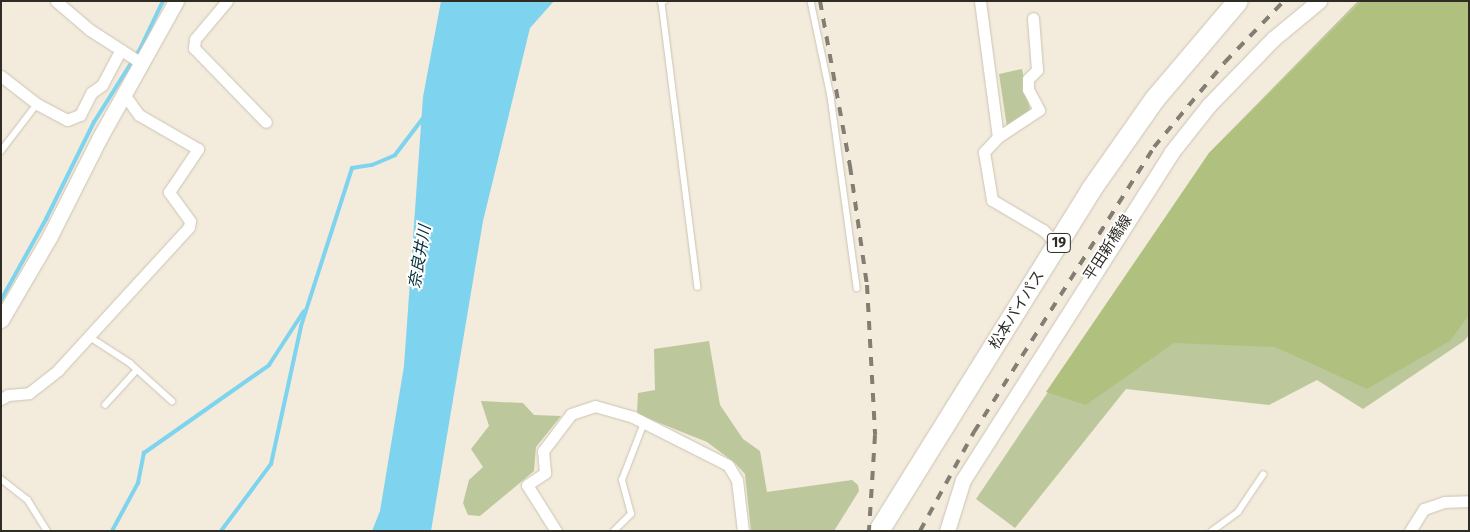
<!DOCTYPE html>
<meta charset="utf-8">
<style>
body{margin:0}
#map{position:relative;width:1470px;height:532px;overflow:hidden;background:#f3ebdb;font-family:"Fira Sans","Noto Sans JP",sans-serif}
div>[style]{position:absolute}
.green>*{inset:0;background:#bcc89b}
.forest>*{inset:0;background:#b0c17f}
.water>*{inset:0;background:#7ed3ee}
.stream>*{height:4px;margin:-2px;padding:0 2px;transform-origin:2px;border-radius:2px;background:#7ed3ee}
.roads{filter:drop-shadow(0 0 1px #cbc3b4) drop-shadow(0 0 1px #cbc3b4)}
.lane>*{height:5.5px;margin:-2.75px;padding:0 2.75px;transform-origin:2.75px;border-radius:2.75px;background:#fff}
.street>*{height:11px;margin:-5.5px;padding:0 5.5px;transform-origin:5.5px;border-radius:5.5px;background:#fff}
.secondary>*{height:15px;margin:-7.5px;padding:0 7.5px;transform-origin:7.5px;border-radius:7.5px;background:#fff}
.highway>*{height:20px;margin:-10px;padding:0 10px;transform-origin:10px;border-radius:10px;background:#fff}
.rail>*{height:4px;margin-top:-2px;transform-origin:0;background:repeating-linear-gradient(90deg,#837e73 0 9px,transparent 0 18px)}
span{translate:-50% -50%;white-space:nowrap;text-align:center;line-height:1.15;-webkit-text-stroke:4px #fff;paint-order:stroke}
.shield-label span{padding:1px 4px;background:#fff;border:1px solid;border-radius:4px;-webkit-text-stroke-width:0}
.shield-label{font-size:14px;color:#2f2c26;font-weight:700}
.street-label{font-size:15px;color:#2f2c26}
.water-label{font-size:16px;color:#042f3a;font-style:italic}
.frame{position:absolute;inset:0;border:2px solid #2f2c26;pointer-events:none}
</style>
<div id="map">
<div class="green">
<i style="clip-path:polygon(1358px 1px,1469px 1px,1469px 335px,1464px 341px,1363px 409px,1317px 380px,1269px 405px,1126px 389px,1015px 528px,976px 499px,1209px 153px)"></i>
<i style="clip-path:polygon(1022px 69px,1030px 110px,1007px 127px,999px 74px)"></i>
<i style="clip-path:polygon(709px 341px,720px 405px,743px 439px,760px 451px,767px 492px,852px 480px,858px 485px,859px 491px,834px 531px,751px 531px,745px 474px,735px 463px,707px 442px,637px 414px,638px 393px,655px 390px,654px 349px)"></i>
<i style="clip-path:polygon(481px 401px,523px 403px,534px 415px,561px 416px,536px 447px,534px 471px,480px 516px,468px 515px,463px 503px,469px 480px,483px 467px,471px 449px,489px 426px)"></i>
</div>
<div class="forest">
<i style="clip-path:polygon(1362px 1px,1469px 1px,1469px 315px,1450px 341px,1367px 389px,1275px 347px,1174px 343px,1086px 405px,1046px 392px,1209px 153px)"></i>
</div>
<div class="water">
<i style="clip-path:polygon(441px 1px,554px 1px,530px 28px,483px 221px,431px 531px,372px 531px,380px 511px,404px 366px,423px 97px)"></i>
</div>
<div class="stream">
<i style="left:1px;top:300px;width:93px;rotate:-60.9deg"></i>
<i style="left:46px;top:219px;width:108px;rotate:-63.7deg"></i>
<i style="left:94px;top:122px;width:86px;rotate:-57.8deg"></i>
<i style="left:140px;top:49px;width:53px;rotate:-64.4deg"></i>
<i style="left:112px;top:531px;width:55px;rotate:-61.6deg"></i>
<i style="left:138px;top:483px;width:31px;rotate:-79deg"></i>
<i style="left:144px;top:453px;width:153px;rotate:-35.1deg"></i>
<i style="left:269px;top:365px;width:64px;rotate:-57.1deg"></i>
<i style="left:221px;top:531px;width:84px;rotate:-53.3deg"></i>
<i style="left:271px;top:464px;width:141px;rotate:-77.7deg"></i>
<i style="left:301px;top:326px;width:166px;rotate:-72.1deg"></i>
<i style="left:352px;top:168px;width:20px;rotate:-9deg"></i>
<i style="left:372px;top:165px;width:25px;rotate:-23deg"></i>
<i style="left:395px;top:155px;width:48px;rotate:-52.7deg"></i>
</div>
<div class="roads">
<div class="lane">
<i style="left:665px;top:1px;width:4px;rotate:146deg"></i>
<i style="left:662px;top:3px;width:286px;rotate:82.8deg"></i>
<i style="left:811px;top:1px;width:98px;rotate:78.2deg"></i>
<i style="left:831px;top:97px;width:193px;rotate:82.2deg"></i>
<i style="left:1px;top:151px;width:59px;rotate:-52.5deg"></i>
<i style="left:90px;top:337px;width:48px;rotate:33deg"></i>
<i style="left:130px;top:363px;width:57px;rotate:42.1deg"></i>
<i style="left:105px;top:405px;width:47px;rotate:-47.6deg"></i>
<i style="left:1px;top:479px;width:34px;rotate:38deg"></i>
<i style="left:28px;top:500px;width:36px;rotate:58deg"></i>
<i style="left:614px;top:531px;width:24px;rotate:-45deg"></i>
<i style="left:631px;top:514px;width:35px;rotate:-105deg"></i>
<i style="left:622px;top:480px;width:61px;rotate:-68.9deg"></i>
<i style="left:1212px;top:531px;width:32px;rotate:-36deg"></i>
<i style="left:1238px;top:512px;width:45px;rotate:-56deg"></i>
</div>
<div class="street">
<i style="left:56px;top:1px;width:45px;rotate:40.5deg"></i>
<i style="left:90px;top:30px;width:63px;rotate:32.7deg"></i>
<i style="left:227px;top:1px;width:50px;rotate:130.1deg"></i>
<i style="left:195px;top:39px;width:9px;rotate:96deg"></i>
<i style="left:194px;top:48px;width:103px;rotate:45.8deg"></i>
<i style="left:980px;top:1px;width:137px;rotate:82.5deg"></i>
<i style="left:998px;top:137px;width:21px;rotate:133deg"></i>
<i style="left:984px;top:152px;width:49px;rotate:80.5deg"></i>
<i style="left:992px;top:200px;width:59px;rotate:30.5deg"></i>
<i style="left:1043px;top:230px;width:21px;rotate:45deg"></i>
<i style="left:1px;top:76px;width:46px;rotate:37.9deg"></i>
<i style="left:37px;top:104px;width:34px;rotate:28deg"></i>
<i style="left:67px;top:120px;width:14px;rotate:-21deg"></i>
<i style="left:80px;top:115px;width:25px;rotate:-63deg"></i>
<i style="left:91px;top:93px;width:14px;rotate:-36deg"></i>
<i style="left:102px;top:85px;width:40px;rotate:-62deg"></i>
<i style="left:998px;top:137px;width:49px;rotate:-33.4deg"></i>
<i style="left:1039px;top:110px;width:24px;rotate:-118deg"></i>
<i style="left:1028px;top:89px;width:10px;rotate:-90deg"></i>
<i style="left:1028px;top:79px;width:13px;rotate:-45deg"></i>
<i style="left:1037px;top:70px;width:52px;rotate:-94.4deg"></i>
<i style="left:1px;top:399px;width:8px;rotate:-30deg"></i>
<i style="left:8px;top:395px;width:21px;rotate:-5deg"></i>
<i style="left:29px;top:393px;width:37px;rotate:-38deg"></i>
<i style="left:58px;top:370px;width:194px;rotate:-47.5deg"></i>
<i style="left:189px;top:227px;width:6px;rotate:-81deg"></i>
<i style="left:190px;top:221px;width:36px;rotate:-126deg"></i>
<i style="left:169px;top:192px;width:52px;rotate:-56deg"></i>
<i style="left:198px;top:149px;width:68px;rotate:-150deg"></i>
<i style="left:139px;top:115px;width:26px;rotate:-126deg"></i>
<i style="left:556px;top:531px;width:54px;rotate:-122.2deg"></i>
<i style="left:527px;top:485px;width:22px;rotate:-34deg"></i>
<i style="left:545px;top:473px;width:22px;rotate:-95deg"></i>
<i style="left:543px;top:451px;width:46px;rotate:-52.9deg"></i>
<i style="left:571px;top:414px;width:25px;rotate:-18deg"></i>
<i style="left:595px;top:406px;width:40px;rotate:16deg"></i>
<i style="left:633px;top:417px;width:106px;rotate:26.8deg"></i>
<i style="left:728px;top:465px;width:17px;rotate:59deg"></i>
<i style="left:737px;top:480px;width:51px;rotate:83.3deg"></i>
<i style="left:1410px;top:531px;width:26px;rotate:-58deg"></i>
<i style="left:1424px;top:509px;width:21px;rotate:-19deg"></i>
<i style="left:1444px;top:502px;width:25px;rotate:-2deg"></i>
</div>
<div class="secondary">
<i style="left:1px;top:320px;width:97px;rotate:-59.7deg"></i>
<i style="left:50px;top:236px;width:111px;rotate:-63.2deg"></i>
<i style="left:100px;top:137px;width:156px;rotate:-60.8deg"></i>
<i style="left:947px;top:531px;width:53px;rotate:-72.6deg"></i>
<i style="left:963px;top:480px;width:388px;rotate:-57.5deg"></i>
<i style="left:1171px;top:153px;width:61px;rotate:-51.6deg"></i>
<i style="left:1209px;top:105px;width:92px;rotate:-45.9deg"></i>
<i style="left:1273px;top:39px;width:60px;rotate:-39.6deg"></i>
</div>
<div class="highway">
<i style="left:879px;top:531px;width:402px;rotate:-58.1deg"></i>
<i style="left:1091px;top:190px;width:111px;rotate:-54.9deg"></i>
<i style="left:1155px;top:99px;width:128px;rotate:-49.7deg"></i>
</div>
</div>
<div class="rail">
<i style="left:820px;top:1px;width:168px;rotate:79.7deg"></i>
<i style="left:850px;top:166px;width:120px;rotate:81.9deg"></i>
<i style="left:867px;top:285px;width:150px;rotate:86.9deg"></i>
<i style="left:875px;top:435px;width:96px;rotate:93.6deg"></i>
<i style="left:920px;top:531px;width:113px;rotate:-61.4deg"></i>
<i style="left:974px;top:432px;width:337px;rotate:-57.7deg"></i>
<i style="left:1154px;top:147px;width:111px;rotate:-50.1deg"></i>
<i style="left:1225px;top:62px;width:85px;rotate:-46deg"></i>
</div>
<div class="shield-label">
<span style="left:1059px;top:243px">19</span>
</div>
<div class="street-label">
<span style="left:1108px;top:248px;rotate:-57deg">平田新橋線</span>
<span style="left:1017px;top:310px;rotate:-58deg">松本バイパス</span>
</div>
<div class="water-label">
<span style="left:420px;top:257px;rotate:-80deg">奈良井川</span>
</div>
<div class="frame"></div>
</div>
